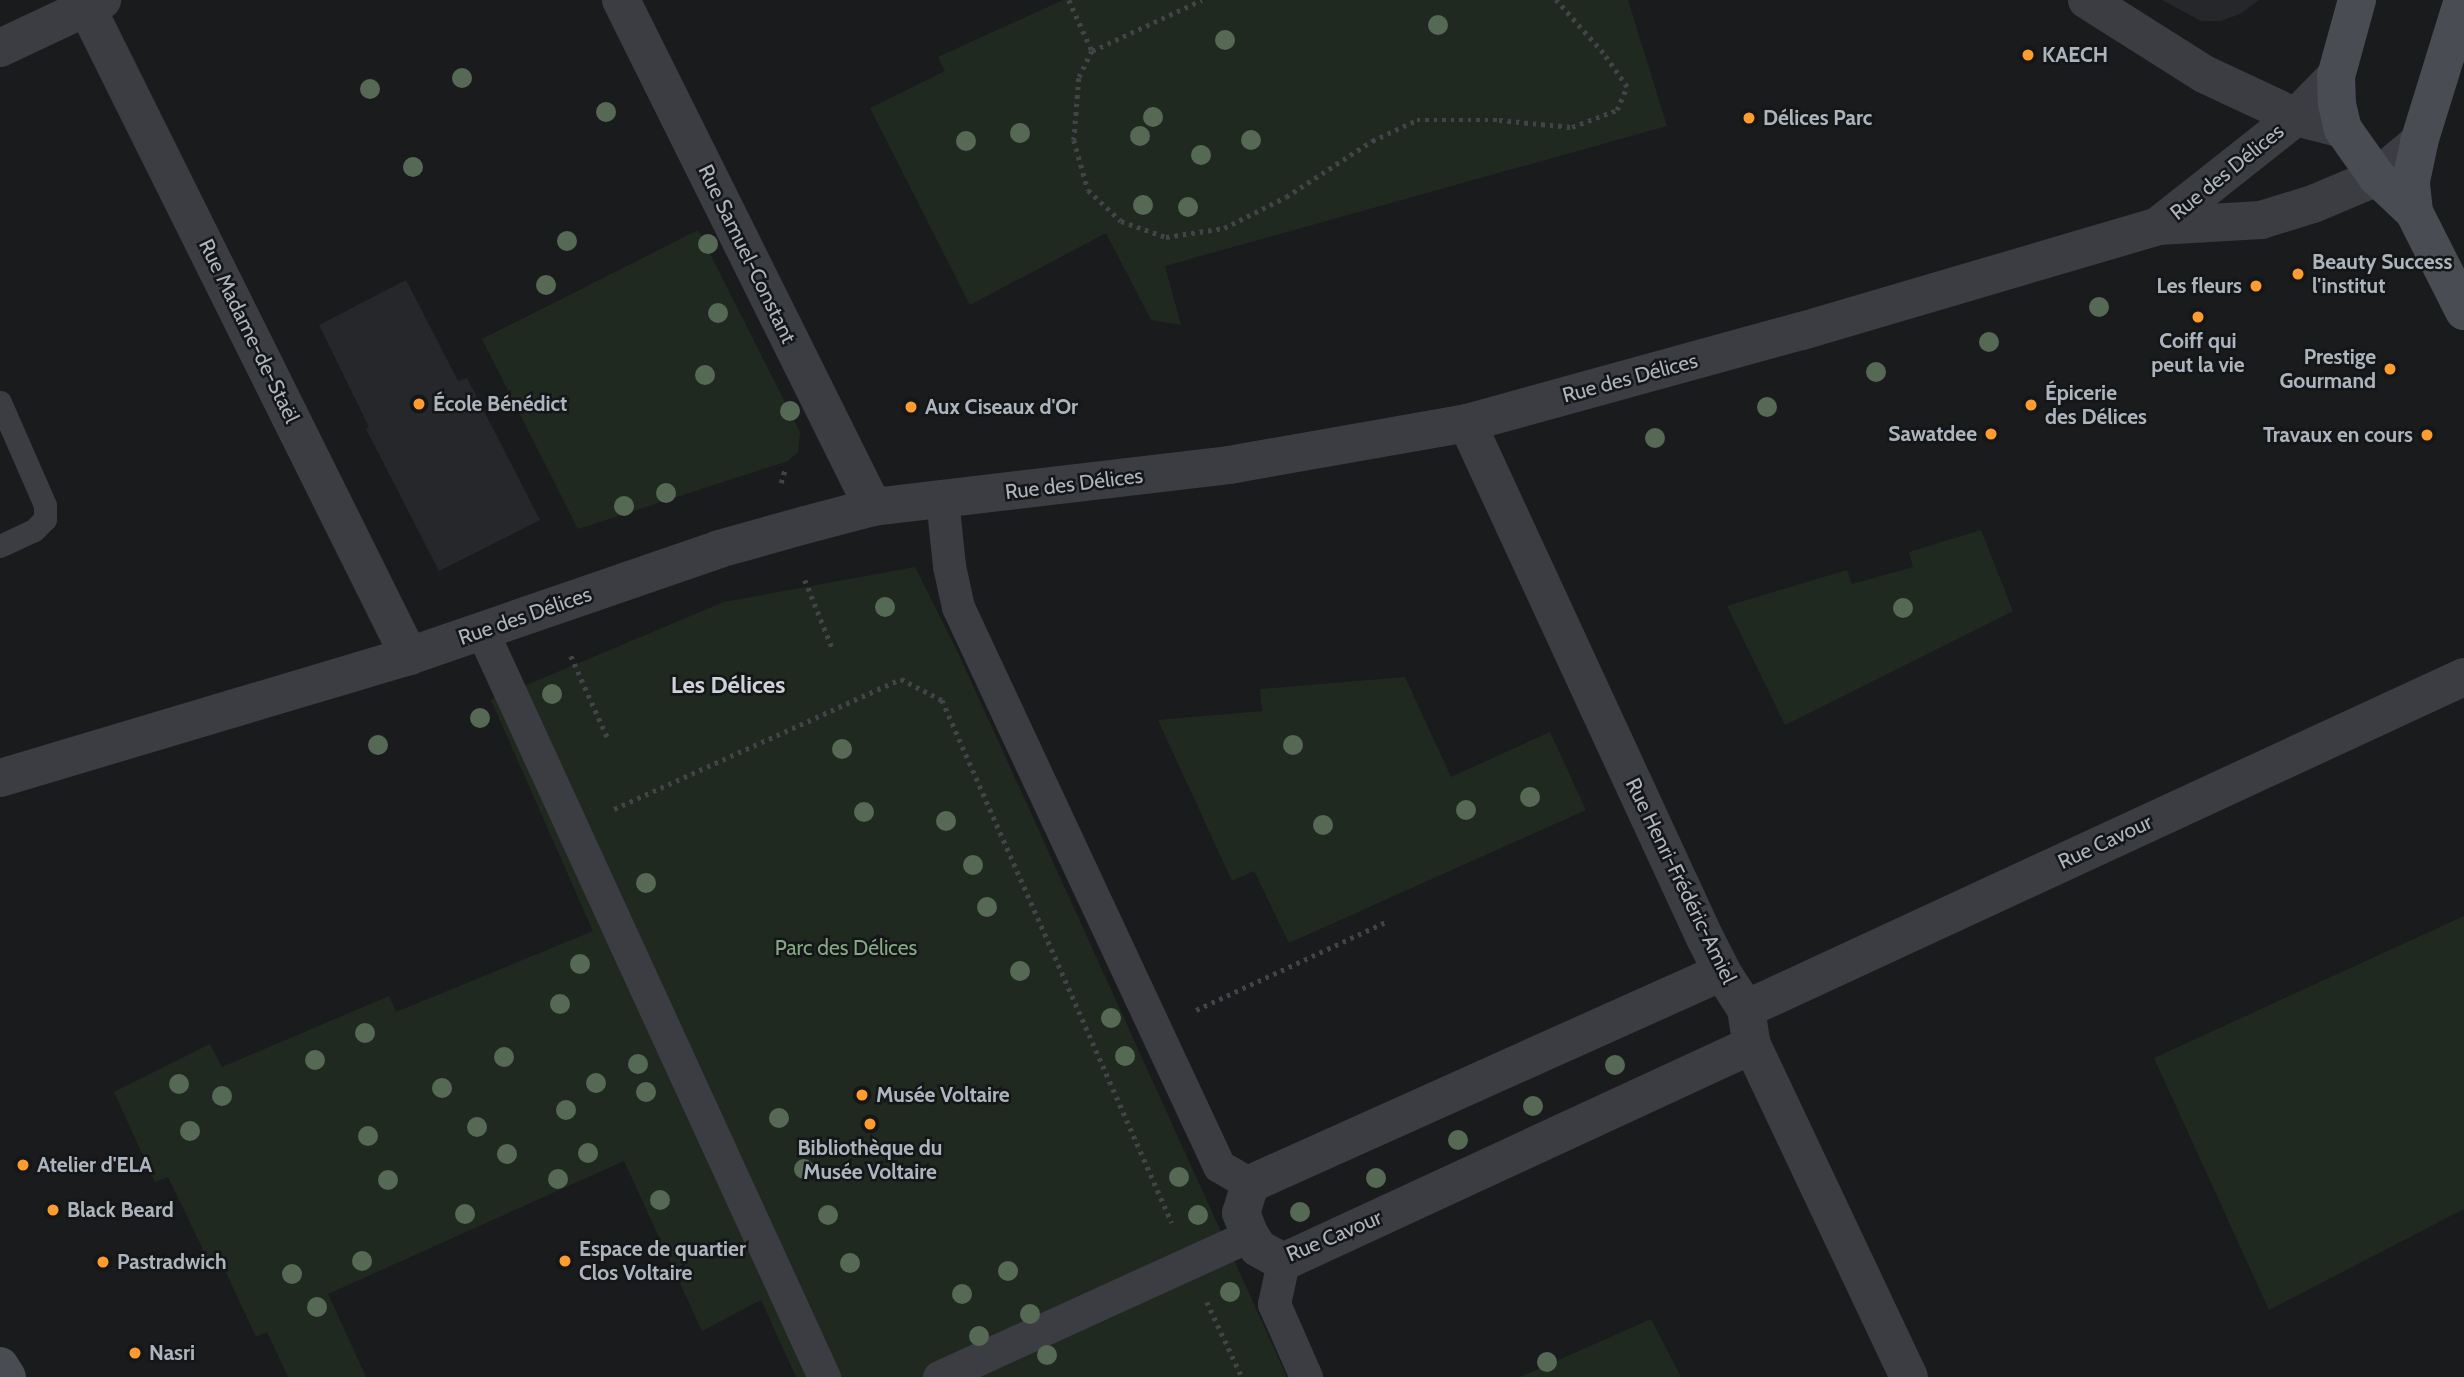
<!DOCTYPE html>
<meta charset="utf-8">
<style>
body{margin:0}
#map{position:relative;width:2464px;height:1377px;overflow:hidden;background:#1a1b1d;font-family:Cabin,sans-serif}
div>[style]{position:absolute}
.built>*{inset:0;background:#26272a}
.green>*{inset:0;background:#202920}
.path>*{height:4.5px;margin-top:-2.25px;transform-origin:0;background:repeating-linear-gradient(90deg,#414449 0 3.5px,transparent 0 8.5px)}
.service>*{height:23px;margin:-11.5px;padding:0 11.5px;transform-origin:11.5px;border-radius:11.5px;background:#3b3d42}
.pedestrian>*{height:33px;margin:-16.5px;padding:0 16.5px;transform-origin:16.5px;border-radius:16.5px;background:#3b3d42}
.minor>*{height:38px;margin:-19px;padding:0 19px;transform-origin:19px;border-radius:19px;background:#3b3d42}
.tertiary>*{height:38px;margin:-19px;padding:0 19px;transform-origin:19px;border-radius:19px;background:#3b3d42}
.secondary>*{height:38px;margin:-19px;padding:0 19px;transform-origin:19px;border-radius:19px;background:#494d53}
.trees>*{width:20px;height:20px;margin:-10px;border-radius:50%;background:#556955}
.dots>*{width:19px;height:19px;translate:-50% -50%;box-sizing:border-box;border:4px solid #151618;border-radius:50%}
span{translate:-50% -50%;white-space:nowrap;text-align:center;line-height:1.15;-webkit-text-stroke:5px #151618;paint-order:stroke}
.poi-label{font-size:21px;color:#acb4bd;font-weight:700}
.left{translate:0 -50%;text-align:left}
.right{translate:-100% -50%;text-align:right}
.street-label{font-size:21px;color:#acb4bd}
.park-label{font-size:21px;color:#85a982}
.quarter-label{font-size:24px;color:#cdd2d9;font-weight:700}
</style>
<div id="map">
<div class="built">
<i style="clip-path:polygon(2162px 0,2259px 0,2240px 14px,2221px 21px,2201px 21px)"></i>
<i style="clip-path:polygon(406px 280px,458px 381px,467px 378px,540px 520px,439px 571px,366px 429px,369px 427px,319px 325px)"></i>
</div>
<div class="green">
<i style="clip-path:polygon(1063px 0,1628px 0,1667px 126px,1165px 266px,1181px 325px,1151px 320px,1106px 233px,970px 305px,870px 108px,945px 71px,938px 57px)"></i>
<i style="clip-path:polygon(698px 230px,800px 432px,798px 452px,788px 461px,578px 529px,482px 339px)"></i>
<i style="clip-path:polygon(1981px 530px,2013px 611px,1785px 725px,1727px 606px,1847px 570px,1852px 584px,1913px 567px,1909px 552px)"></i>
<i style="clip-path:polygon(915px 567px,960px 657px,1287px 1377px,796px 1377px,761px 1300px,702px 1331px,624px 1161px,328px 1294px,366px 1377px,288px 1377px,267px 1332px,256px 1337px,217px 1253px,207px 1258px,168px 1177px,155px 1182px,114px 1092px,210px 1044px,222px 1067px,389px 996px,396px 1012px,593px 931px,491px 700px,724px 602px)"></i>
<i style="clip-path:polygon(1405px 677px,1451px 777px,1550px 732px,1586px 810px,1289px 943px,1254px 871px,1232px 881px,1158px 720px,1262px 711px,1260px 689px)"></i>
<i style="clip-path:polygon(2464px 916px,2464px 1209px,2269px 1310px,2154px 1058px)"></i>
<i style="clip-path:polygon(1651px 1319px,1681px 1377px,1520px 1377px)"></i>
</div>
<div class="path">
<i style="left:1069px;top:0;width:56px;rotate:65.7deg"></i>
<i style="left:1092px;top:51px;width:121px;rotate:-24.9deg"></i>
<i style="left:1092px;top:51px;width:30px;rotate:116deg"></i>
<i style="left:1079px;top:78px;width:62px;rotate:94.6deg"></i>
<i style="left:1074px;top:140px;width:52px;rotate:74.4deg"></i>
<i style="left:1088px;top:190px;width:45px;rotate:43.2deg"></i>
<i style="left:1121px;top:221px;width:48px;rotate:19.6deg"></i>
<i style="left:1166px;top:237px;width:59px;rotate:-8.8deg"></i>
<i style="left:1224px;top:228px;width:69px;rotate:-26.6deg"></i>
<i style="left:1286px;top:197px;width:103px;rotate:-33.1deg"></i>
<i style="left:1372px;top:141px;width:50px;rotate:-25deg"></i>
<i style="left:1417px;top:120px;width:82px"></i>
<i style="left:1499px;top:120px;width:73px;rotate:5.5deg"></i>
<i style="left:1572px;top:127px;width:48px;rotate:-20.7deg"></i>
<i style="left:1617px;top:110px;width:25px;rotate:-67deg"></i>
<i style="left:1627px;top:87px;width:42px;rotate:-125.2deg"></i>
<i style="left:1603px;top:53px;width:71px;rotate:-131.6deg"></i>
<i style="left:781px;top:483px;width:15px;rotate:-74deg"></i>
<i style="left:805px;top:580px;width:72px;rotate:68.1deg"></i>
<i style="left:571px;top:656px;width:93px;rotate:65.9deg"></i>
<i style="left:614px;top:809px;width:315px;rotate:-24.4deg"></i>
<i style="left:901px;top:679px;width:46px;rotate:27.1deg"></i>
<i style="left:942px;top:700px;width:571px;rotate:66.26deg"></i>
<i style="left:1196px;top:1010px;width:209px;rotate:-24.9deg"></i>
<i style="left:1207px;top:1302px;width:83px;rotate:65deg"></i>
</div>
<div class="service">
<i style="left:0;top:402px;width:112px;rotate:66.4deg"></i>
<i style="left:45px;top:505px;width:14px;rotate:90deg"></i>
<i style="left:45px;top:519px;width:16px;rotate:135deg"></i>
<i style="left:34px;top:530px;width:38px;rotate:155deg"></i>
</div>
<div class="pedestrian">
<i style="left:942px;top:499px;width:67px;rotate:84deg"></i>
<i style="left:949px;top:566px;width:42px;rotate:77.6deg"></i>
<i style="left:958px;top:607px;width:617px;rotate:64.97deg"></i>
<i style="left:1219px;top:1166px;width:36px;rotate:30deg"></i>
<i style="left:482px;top:631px;width:821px;rotate:65.37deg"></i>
<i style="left:1283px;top:1262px;width:43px;rotate:102.1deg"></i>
<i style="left:1274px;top:1304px;width:80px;rotate:66.3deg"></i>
<i style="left:939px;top:1377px;width:342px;rotate:-24.5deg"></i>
</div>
<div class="minor">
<i style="left:83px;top:0;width:733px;rotate:63.57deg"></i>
<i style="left:621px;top:0;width:566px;rotate:63.57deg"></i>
<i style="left:2087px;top:0;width:138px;rotate:32.3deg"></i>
<i style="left:2204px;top:74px;width:102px;rotate:25.1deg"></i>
<i style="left:2296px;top:117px;width:49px;rotate:14.3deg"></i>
<i style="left:0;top:48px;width:113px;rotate:-25.2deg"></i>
<i style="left:1467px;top:423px;width:567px;rotate:65.2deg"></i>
<i style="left:1705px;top:938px;width:38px;rotate:63deg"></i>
<i style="left:1722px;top:972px;width:44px;rotate:57deg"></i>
<i style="left:1746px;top:1009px;width:36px;rotate:81deg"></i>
<i style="left:1752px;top:1045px;width:367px;rotate:64.7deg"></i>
<i style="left:1722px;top:972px;width:517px;rotate:155.81deg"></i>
<i style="left:1250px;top:1184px;width:30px;rotate:107deg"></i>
<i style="left:1241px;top:1213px;width:24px;rotate:68deg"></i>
<i style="left:1250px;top:1235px;width:15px;rotate:58deg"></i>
<i style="left:1258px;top:1248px;width:29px;rotate:29deg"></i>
<i style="left:1283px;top:1262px;width:517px;rotate:-24.83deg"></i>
<i style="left:1746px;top:1009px;width:791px;rotate:-24.82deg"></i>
</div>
<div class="tertiary">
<i style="left:2158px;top:226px;width:176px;rotate:-38.3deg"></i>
<i style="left:2296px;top:117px;width:57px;rotate:-45.7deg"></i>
<i style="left:0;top:778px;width:427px;rotate:-16.6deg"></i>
<i style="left:409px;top:656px;width:328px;rotate:-19deg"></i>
<i style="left:719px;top:549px;width:89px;rotate:-15.6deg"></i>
<i style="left:805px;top:525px;width:70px;rotate:-14.8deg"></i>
<i style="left:873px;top:507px;width:358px;rotate:-6.7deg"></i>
<i style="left:1229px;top:465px;width:242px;rotate:-10deg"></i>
<i style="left:1467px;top:423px;width:347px;rotate:-15.4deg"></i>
<i style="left:1802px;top:331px;width:371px;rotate:-16.4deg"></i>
<i style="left:2158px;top:226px;width:103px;rotate:-3.3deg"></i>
<i style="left:2261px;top:220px;width:54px;rotate:-17.1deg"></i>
<i style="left:2313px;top:204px;width:69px;rotate:-22.9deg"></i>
<i style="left:2377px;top:177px;width:55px;rotate:-39.8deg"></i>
</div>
<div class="secondary">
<i style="left:2357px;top:0;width:79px;rotate:105.4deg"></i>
<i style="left:2336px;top:76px;width:28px;rotate:88deg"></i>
<i style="left:2337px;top:104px;width:26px;rotate:77deg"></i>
<i style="left:2343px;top:129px;width:59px;rotate:54.7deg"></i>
<i style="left:2377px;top:177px;width:51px;rotate:43.4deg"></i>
<i style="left:2414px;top:212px;width:111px;rotate:63.2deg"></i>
<i style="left:2414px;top:212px;width:31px;rotate:-96deg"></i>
<i style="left:2411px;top:181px;width:40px;rotate:-78deg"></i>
<i style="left:2419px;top:142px;width:149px;rotate:-72.8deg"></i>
<i style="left:0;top:1366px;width:13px;rotate:58deg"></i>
</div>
<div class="trees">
<i style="left:1438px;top:25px"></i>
<i style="left:1225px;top:40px"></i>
<i style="left:462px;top:78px"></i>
<i style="left:370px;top:89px"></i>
<i style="left:606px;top:112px"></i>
<i style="left:1153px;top:117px"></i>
<i style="left:1020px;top:133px"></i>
<i style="left:1140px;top:136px"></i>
<i style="left:1251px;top:140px"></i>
<i style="left:966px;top:141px"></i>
<i style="left:1201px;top:155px"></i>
<i style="left:413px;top:167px"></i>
<i style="left:1143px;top:205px"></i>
<i style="left:1188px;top:207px"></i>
<i style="left:567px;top:241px"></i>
<i style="left:708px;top:244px"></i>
<i style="left:546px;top:285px"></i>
<i style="left:2099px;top:307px"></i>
<i style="left:718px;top:313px"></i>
<i style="left:1989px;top:342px"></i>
<i style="left:1876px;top:372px"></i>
<i style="left:705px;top:375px"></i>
<i style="left:1767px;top:407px"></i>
<i style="left:790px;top:411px"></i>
<i style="left:1655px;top:438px"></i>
<i style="left:666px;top:493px"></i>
<i style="left:624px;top:506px"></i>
<i style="left:885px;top:607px"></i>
<i style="left:1903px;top:608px"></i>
<i style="left:552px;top:694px"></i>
<i style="left:480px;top:718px"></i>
<i style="left:378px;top:745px"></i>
<i style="left:1293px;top:745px"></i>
<i style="left:842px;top:749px"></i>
<i style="left:1530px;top:797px"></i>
<i style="left:1466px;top:810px"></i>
<i style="left:864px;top:812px"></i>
<i style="left:946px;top:821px"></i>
<i style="left:1323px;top:825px"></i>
<i style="left:973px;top:865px"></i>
<i style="left:646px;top:883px"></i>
<i style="left:987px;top:907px"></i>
<i style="left:580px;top:964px"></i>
<i style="left:1020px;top:971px"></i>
<i style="left:560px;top:1004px"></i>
<i style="left:1111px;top:1018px"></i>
<i style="left:365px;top:1033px"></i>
<i style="left:1125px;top:1056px"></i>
<i style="left:504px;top:1057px"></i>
<i style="left:315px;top:1060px"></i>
<i style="left:638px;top:1064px"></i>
<i style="left:1615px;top:1065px"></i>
<i style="left:596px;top:1083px"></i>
<i style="left:179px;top:1084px"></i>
<i style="left:442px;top:1088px"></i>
<i style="left:646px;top:1092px"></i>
<i style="left:222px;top:1096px"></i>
<i style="left:1533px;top:1106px"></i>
<i style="left:566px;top:1110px"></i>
<i style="left:779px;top:1118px"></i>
<i style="left:477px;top:1127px"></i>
<i style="left:190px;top:1131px"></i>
<i style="left:368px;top:1136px"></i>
<i style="left:1458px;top:1140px"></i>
<i style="left:588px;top:1153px"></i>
<i style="left:507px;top:1154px"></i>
<i style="left:804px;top:1169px"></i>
<i style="left:1179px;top:1177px"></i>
<i style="left:1376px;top:1178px"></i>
<i style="left:558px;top:1179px"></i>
<i style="left:388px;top:1180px"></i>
<i style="left:660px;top:1200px"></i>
<i style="left:1300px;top:1212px"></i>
<i style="left:465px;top:1214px"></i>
<i style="left:828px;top:1215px"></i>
<i style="left:1198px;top:1215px"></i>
<i style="left:362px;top:1261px"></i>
<i style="left:850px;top:1263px"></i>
<i style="left:1008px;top:1271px"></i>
<i style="left:292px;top:1274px"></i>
<i style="left:1230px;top:1292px"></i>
<i style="left:962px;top:1294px"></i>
<i style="left:317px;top:1307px"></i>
<i style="left:1030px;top:1314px"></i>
<i style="left:979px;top:1336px"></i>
<i style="left:1047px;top:1355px"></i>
<i style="left:1547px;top:1362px"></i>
</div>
<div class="dots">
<i style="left:2028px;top:55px;background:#ff9c30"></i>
<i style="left:1749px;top:118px;background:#ff9c30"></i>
<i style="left:2298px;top:274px;background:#ff9c30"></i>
<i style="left:2256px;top:286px;background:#ff9c30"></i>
<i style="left:2198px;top:317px;background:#ff9c30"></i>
<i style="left:2390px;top:369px;background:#ff9c30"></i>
<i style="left:419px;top:404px;background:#ff9c30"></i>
<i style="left:2031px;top:405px;background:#ff9c30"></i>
<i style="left:911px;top:407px;background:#ff9c30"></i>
<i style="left:1991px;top:434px;background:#ff9c30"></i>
<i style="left:2427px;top:435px;background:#ff9c30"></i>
<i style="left:862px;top:1095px;background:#ff9c30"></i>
<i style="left:870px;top:1124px;background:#ff9c30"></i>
<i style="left:23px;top:1165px;background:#ff9c30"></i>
<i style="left:53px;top:1210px;background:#ff9c30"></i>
<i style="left:565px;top:1261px;background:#ff9c30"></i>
<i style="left:103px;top:1262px;background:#ff9c30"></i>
<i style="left:135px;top:1353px;background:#ff9c30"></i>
</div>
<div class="poi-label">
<span class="left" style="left:2042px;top:55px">KAECH</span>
<span class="left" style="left:1763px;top:118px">Délices Parc</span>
<span class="left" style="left:2312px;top:274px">Beauty Success<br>l'institut</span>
<span class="right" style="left:2242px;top:286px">Les fleurs</span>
<span style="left:2198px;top:353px">Coiff qui<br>peut la vie</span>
<span class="right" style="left:2376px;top:369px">Prestige<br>Gourmand</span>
<span class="left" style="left:2045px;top:405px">Épicerie<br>des Délices</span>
<span class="left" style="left:433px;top:404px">École Bénédict</span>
<span class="left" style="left:925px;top:407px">Aux Ciseaux d'Or</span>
<span class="right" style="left:1977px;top:434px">Sawatdee</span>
<span class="right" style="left:2413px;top:435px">Travaux en cours</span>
<span class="left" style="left:876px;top:1095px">Musée Voltaire</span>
<span style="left:870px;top:1160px">Bibliothèque du<br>Musée Voltaire</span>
<span class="left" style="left:37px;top:1165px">Atelier d'ELA</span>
<span class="left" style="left:67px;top:1210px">Black Beard</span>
<span class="left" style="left:579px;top:1261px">Espace de quartier<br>Clos Voltaire</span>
<span class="left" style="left:117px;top:1262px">Pastradwich</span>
<span class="left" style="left:149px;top:1353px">Nasri</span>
</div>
<div class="street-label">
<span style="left:2227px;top:172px;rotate:-39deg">Rue des Délices</span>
<span style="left:747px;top:254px;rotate:64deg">Rue Samuel-Constant</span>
<span style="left:249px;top:331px;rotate:64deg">Rue Madame-de-Staël</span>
<span style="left:1630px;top:378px;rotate:-15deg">Rue des Délices</span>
<span style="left:1074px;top:484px;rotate:-7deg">Rue des Délices</span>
<span style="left:525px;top:616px;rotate:-19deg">Rue des Délices</span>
<span style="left:2105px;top:842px;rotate:-25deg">Rue Cavour</span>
<span style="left:1681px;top:881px;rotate:64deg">Rue Henri-Frédéric-Amiel</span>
<span style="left:1334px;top:1236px;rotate:-23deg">Rue Cavour</span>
</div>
<div class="park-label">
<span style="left:846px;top:948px">Parc des Délices</span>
</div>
<div class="quarter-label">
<span style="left:728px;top:685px">Les Délices</span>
</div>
</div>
